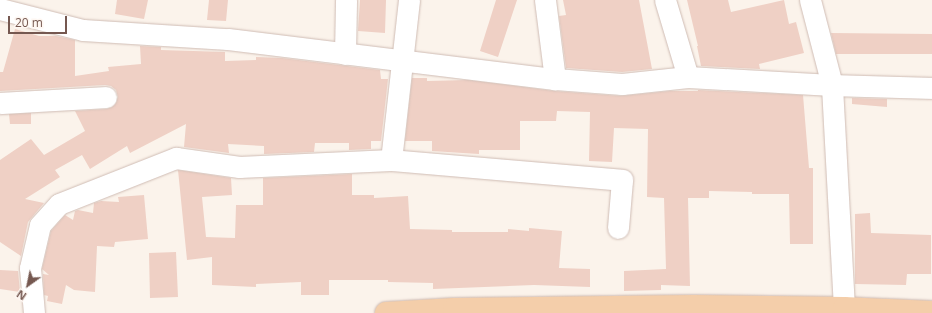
<!DOCTYPE html>
<style>
body{margin:0}
#map{position:relative;width:932px;height:313px;overflow:hidden;background:#fbf3eb;font-family:"Open Sans",sans-serif}
div>[style]{position:absolute}
.building>*{inset:0;background:#efd0c5}
.roads{filter:drop-shadow(0 0 1px #cfbcb4) drop-shadow(0 0 1px #cfbcb4)}
.street>*{height:21px;margin:-10.5px;padding:0 10.5px;transform-origin:10.5px;border-radius:10.5px;background:#fff}
.primary>*{height:22px;margin:-11px;padding:0 11px;transform-origin:11px;border-radius:11px;background:#f4ceaa}
span{translate:-50% -50%;white-space:nowrap;text-align:center;line-height:1.15;-webkit-text-stroke:3px #fef7f2;paint-order:stroke}
.north{position:absolute;left:8px;top:265px;width:40px;height:40px;-webkit-text-stroke:3px #fef7f2;paint-order:stroke;rotate:213deg;font-size:11px;font-weight:700;line-height:16px;text-align:center;color:#755850}
.north::after{content:'';display:block;margin:auto;width:14px;height:18px;background:#755850;clip-path:polygon(50% 0,100% 100%,50% 72%,0 100%)}
.scale{position:absolute;left:8px;top:16px;width:59px;height:18px;box-sizing:border-box;border:2px solid #755850;border-top:0;padding-left:5px;font-size:12px;line-height:14px;white-space:nowrap;color:#755850;-webkit-text-stroke:3px #fef7f2;paint-order:stroke}
</style>
<div id="map">
<div class="building">
<i style="clip-path:polygon(117px 0,148px 0,144px 19px,115px 14px)"></i>
<i style="clip-path:polygon(209px 0,228px 0,226px 21px,207px 20px)"></i>
<i style="clip-path:polygon(360px 0,386px 0,385px 33px,358px 31px)"></i>
<i style="clip-path:polygon(496px 0,517px 0,498px 57px,480px 51px)"></i>
<i style="clip-path:polygon(563px 0,639px 0,652px 69px,622px 72px,566px 68px,559px 16px,566px 15px)"></i>
<i style="clip-path:polygon(687px 0,728px 0,731px 12px,784px 0,789px 24px,796px 22px,804px 53px,759px 64px,760px 69px,701px 66px,697px 46px,698px 46px)"></i>
<i style="clip-path:polygon(15px 29px,39px 36px,56px 36px,75px 40px,75px 76px,109px 71px,108px 67px,141px 64px,140px 46px,161px 47px,161px 50px,225px 52px,225px 61px,256px 60px,256px 57px,282px 58px,380px 70px,381px 79px,388px 79px,381px 141px,371px 141px,371px 149px,349px 150px,349px 143px,315px 143px,314px 152px,264px 154px,264px 146px,228px 144px,229px 153px,184px 147px,186px 124px,130px 153px,127px 146px,90px 169px,82px 155px,55px 170px,60px 177px,25px 199px,44px 203px,28px 222px,21px 256px,0 242px,0 160px,31px 139px,44px 155px,85px 131px,75px 111px,107px 109px,112px 107px,116px 103px,118px 97px,116px 90px,111px 86px,105px 85px,0 91px,0 72px,3px 72px)"></i>
<i style="clip-path:polygon(831px 33px,932px 34px,932px 54px,836px 54px)"></i>
<i style="clip-path:polygon(412px 78px,427px 78px,427px 81px,468px 80px,554px 91px,621px 96px,670px 91px,698px 91px,698px 90px,803px 95px,809px 168px,813px 168px,813px 244px,790px 244px,789px 194px,752px 194px,752px 192px,709px 191px,709px 198px,688px 198px,690px 286px,661px 285px,661px 290px,624px 291px,624px 271px,666px 269px,664px 198px,647px 197px,648px 129px,614px 128px,612px 162px,589px 161px,590px 112px,557px 111px,556px 121px,520px 121px,520px 150px,479px 150px,479px 154px,432px 151px,432px 141px,405px 141px)"></i>
<i style="clip-path:polygon(852px 98px,887px 99px,887px 107px,852px 104px)"></i>
<i style="clip-path:polygon(31px 113px,31px 124px,10px 124px,9px 114px)"></i>
<i style="clip-path:polygon(178px 170px,231px 178px,232px 195px,202px 197px,206px 237px,235px 238px,236px 205px,263px 205px,263px 178px,352px 174px,352px 195px,374px 195px,374px 198px,408px 196px,410px 229px,452px 230px,452px 232px,508px 232px,508px 229px,529px 231px,529px 228px,562px 231px,559px 268px,590px 269px,590px 287px,534px 285px,433px 289px,433px 283px,388px 282px,388px 280px,329px 280px,329px 295px,301px 295px,301px 282px,256px 284px,256px 287px,212px 285px,212px 257px,187px 260px)"></i>
<i style="clip-path:polygon(144px 195px,148px 239px,115px 242px,114px 247px,97px 246px,95px 292px,74px 290px,66px 285px,62px 304px,47px 301px,48px 296px,44px 295px,43px 274px,49px 275px,42px 269px,51px 231px,65px 215px,73px 220px,75px 211px,78px 210px,93px 213px,94px 203px,101px 201px,119px 202px,118px 197px)"></i>
<i style="clip-path:polygon(870px 213px,871px 233px,931px 235px,931px 274px,907px 274px,906px 285px,855px 284px,855px 214px)"></i>
<i style="clip-path:polygon(176px 252px,178px 297px,150px 298px,149px 253px)"></i>
<i style="clip-path:polygon(0 270px,18px 271px,20px 292px,0 289px)"></i>
</div>
<div class="roads">
<div class="street">
<i style="left:409px;top:0;width:161px;rotate:96.4deg"></i>
<i style="left:391px;top:160px;width:232px;rotate:4.9deg"></i>
<i style="left:622px;top:180px;width:48px;rotate:94.8deg"></i>
<i style="left:545px;top:0;width:80px;rotate:82.8deg"></i>
<i style="left:665px;top:0;width:80px;rotate:73.4deg"></i>
<i style="left:0;top:9px;width:86px;rotate:14.2deg"></i>
<i style="left:83px;top:30px;width:145px;rotate:3.6deg"></i>
<i style="left:228px;top:39px;width:329px;rotate:7deg"></i>
<i style="left:555px;top:79px;width:67px;rotate:4.3deg"></i>
<i style="left:622px;top:84px;width:66px;rotate:-6.1deg"></i>
<i style="left:688px;top:77px;width:144px;rotate:3.2deg"></i>
<i style="left:832px;top:85px;width:88px;rotate:-104.5deg"></i>
<i style="left:345px;top:54px;width:54px;rotate:-88.9deg"></i>
<i style="left:0;top:103px;width:106px;rotate:-3.2deg"></i>
<i style="left:844px;top:308px;width:223px;rotate:-93.1deg"></i>
<i style="left:832px;top:85px;width:100px;rotate:1.7deg"></i>
<i style="left:34px;top:313px;width:45px;rotate:-95.1deg"></i>
<i style="left:30px;top:268px;width:44px;rotate:-76.9deg"></i>
<i style="left:40px;top:225px;width:28px;rotate:-48deg"></i>
<i style="left:59px;top:204px;width:126px;rotate:-21.5deg"></i>
<i style="left:176px;top:158px;width:64px;rotate:8.1deg"></i>
<i style="left:239px;top:167px;width:152px;rotate:-2.6deg"></i>
</div>
<div class="primary">
<i style="left:386px;top:313px;width:68px;rotate:-3.4deg"></i>
<i style="left:454px;top:309px;width:240px;rotate:-0.7deg"></i>
<i style="left:694px;top:306px;width:150px;rotate:0.8deg"></i>
<i style="left:844px;top:308px;width:88px;rotate:2.6deg"></i>
</div>
</div>
<div class="north">N</div>
<div class="scale">20 m</div>
</div>
